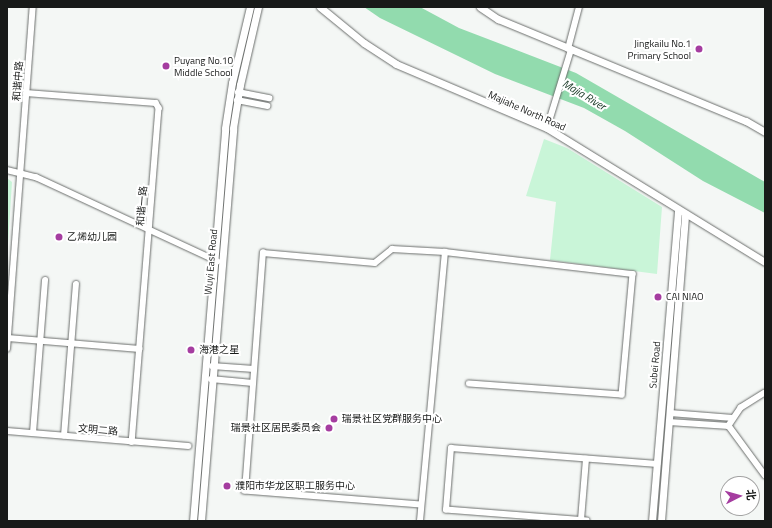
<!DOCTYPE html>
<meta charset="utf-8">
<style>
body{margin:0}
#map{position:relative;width:772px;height:528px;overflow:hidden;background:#f4f7f5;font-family:"Titillium Web","Noto Sans SC",sans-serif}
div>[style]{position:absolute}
.green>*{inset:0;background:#c9f5d8}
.water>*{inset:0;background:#92dbae}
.roads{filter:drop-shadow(0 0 1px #6b6e6c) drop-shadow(0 0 1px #6b6e6c)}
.minor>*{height:5.5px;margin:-2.75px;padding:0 2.75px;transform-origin:2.75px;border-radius:2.75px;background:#fff}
.tertiary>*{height:7px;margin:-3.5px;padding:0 3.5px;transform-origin:3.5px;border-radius:3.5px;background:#fff}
.dots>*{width:11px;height:11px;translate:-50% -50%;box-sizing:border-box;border:2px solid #fff;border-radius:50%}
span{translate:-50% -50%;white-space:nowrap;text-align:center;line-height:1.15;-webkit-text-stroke:4px #fff;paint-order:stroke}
.poi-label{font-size:10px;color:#181a19}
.right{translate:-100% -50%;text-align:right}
.left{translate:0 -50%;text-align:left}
.street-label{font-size:10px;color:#181a19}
.water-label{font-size:11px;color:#173724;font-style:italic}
.frame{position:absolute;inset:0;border:8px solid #181a19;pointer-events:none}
.north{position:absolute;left:720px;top:476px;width:40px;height:40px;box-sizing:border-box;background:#fff;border:1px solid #a3a3a3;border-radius:50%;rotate:84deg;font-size:11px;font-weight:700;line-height:16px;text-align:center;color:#181a19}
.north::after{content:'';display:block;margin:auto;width:14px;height:18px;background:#a53da0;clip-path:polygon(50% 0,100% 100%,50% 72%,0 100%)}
</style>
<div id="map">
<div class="green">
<i style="clip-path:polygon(544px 139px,567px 148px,662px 207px,657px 274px,550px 260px,556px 202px,526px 196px)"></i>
<i style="clip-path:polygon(7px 178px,12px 182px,7px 259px)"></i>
</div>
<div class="water">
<i style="clip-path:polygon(364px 7px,420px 7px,459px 28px,576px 73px,765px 182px,765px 213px,703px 181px,625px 131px,584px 108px,495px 74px,380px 18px)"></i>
</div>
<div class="roads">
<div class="minor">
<i style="left:568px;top:49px;width:43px;rotate:-75.3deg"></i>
<i style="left:238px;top:92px;width:32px;rotate:11deg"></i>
<i style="left:26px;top:93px;width:130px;rotate:4.4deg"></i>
<i style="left:156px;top:103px;width:6px;rotate:59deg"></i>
<i style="left:159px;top:108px;width:335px;rotate:94.6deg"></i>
<i style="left:237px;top:100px;width:31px;rotate:11deg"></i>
<i style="left:547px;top:128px;width:82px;rotate:-72.9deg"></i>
<i style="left:7px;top:170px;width:30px;rotate:14deg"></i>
<i style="left:36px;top:177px;width:200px;rotate:24.9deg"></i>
<i style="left:8px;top:338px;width:132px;rotate:4.8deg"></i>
<i style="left:7px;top:349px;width:343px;rotate:-85.7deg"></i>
<i style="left:212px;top:366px;width:42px;rotate:4.1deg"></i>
<i style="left:211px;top:379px;width:42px;rotate:5.4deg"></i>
<i style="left:765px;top:393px;width:28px;rotate:148deg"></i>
<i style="left:741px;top:408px;width:22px;rotate:124deg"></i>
<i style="left:729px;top:426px;width:61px;rotate:53.7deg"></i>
<i style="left:670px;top:413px;width:63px;rotate:4.5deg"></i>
<i style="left:669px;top:422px;width:60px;rotate:3.8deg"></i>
<i style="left:7px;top:431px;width:182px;rotate:4.7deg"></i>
<i style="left:33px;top:433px;width:153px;rotate:-85.5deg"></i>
<i style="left:64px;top:436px;width:152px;rotate:-85.5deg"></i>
<i style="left:421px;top:505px;width:177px;rotate:-175.5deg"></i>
<i style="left:245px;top:491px;width:239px;rotate:-85.7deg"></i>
<i style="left:263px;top:253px;width:112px;rotate:5.1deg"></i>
<i style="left:375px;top:263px;width:22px;rotate:-39deg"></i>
<i style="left:392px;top:249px;width:53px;rotate:3.2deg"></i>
<i style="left:445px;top:252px;width:189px;rotate:6.7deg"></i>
<i style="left:633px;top:274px;width:121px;rotate:95.2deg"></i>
<i style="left:622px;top:395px;width:153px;rotate:-175.9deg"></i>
<i style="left:581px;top:520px;width:61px;rotate:-85.3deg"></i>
<i style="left:420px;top:521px;width:270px;rotate:-84.7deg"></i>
<i style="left:587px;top:521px;width:141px;rotate:-175.5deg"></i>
<i style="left:446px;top:510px;width:62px;rotate:-85.4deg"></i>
<i style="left:451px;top:448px;width:207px;rotate:4.4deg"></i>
</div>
<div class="tertiary">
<i style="left:320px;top:7px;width:57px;rotate:39.3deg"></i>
<i style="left:364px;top:43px;width:38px;rotate:33deg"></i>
<i style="left:396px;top:64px;width:164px;rotate:23deg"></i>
<i style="left:547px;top:128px;width:256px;rotate:31.6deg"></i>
<i style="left:480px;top:7px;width:22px;rotate:34deg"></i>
<i style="left:498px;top:19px;width:268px;rotate:22.4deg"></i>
<i style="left:746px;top:121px;width:22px;rotate:30deg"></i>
<i style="left:193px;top:521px;width:394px;rotate:-85.3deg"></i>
<i style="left:225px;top:128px;width:46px;rotate:-81.2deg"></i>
<i style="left:232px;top:83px;width:78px;rotate:-76.7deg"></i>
<i style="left:201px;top:521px;width:394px;rotate:-85.3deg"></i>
<i style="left:233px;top:128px;width:44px;rotate:-80.8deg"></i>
<i style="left:240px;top:85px;width:80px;rotate:-77deg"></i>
<i style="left:652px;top:521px;width:312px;rotate:-85.2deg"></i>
<i style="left:661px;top:521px;width:308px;rotate:-85.5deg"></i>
</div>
</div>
<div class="dots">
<i style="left:699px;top:49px;background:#a53da0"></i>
<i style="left:166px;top:66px;background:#a53da0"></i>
<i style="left:59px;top:237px;background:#a53da0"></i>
<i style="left:658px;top:297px;background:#a53da0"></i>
<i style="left:191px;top:350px;background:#a53da0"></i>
<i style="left:334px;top:419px;background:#a53da0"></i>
<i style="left:329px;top:428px;background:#a53da0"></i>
<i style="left:227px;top:486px;background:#a53da0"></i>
</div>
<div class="poi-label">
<span class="right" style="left:691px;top:49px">Jingkailu No.1<br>Primary School</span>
<span class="left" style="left:174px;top:66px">Puyang No.10<br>Middle School</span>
<span class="left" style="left:67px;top:237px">乙烯幼儿园</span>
<span class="left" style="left:666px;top:297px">CAI NIAO</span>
<span class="left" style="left:199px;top:350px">海港之星</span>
<span class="left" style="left:342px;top:419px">瑞景社区党群服务中心</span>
<span class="right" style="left:321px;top:428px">瑞景社区居民委员会</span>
<span class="left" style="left:235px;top:486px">濮阳市华龙区职工服务中心</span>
</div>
<div class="street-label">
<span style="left:18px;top:81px;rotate:-86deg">和谐中路</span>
<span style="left:527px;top:111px;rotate:24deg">Majiahe North Road</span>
<span style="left:142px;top:206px;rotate:-85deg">和谐一路</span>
<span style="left:211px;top:262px;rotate:-85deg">Wuyi East Road</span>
<span style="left:655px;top:365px;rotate:-85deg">Subei Road</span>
<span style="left:98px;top:430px;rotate:5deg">文明二路</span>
</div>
<div class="water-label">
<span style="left:584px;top:95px;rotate:31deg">Majia River</span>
</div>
<div class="frame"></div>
<div class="north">北</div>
</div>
